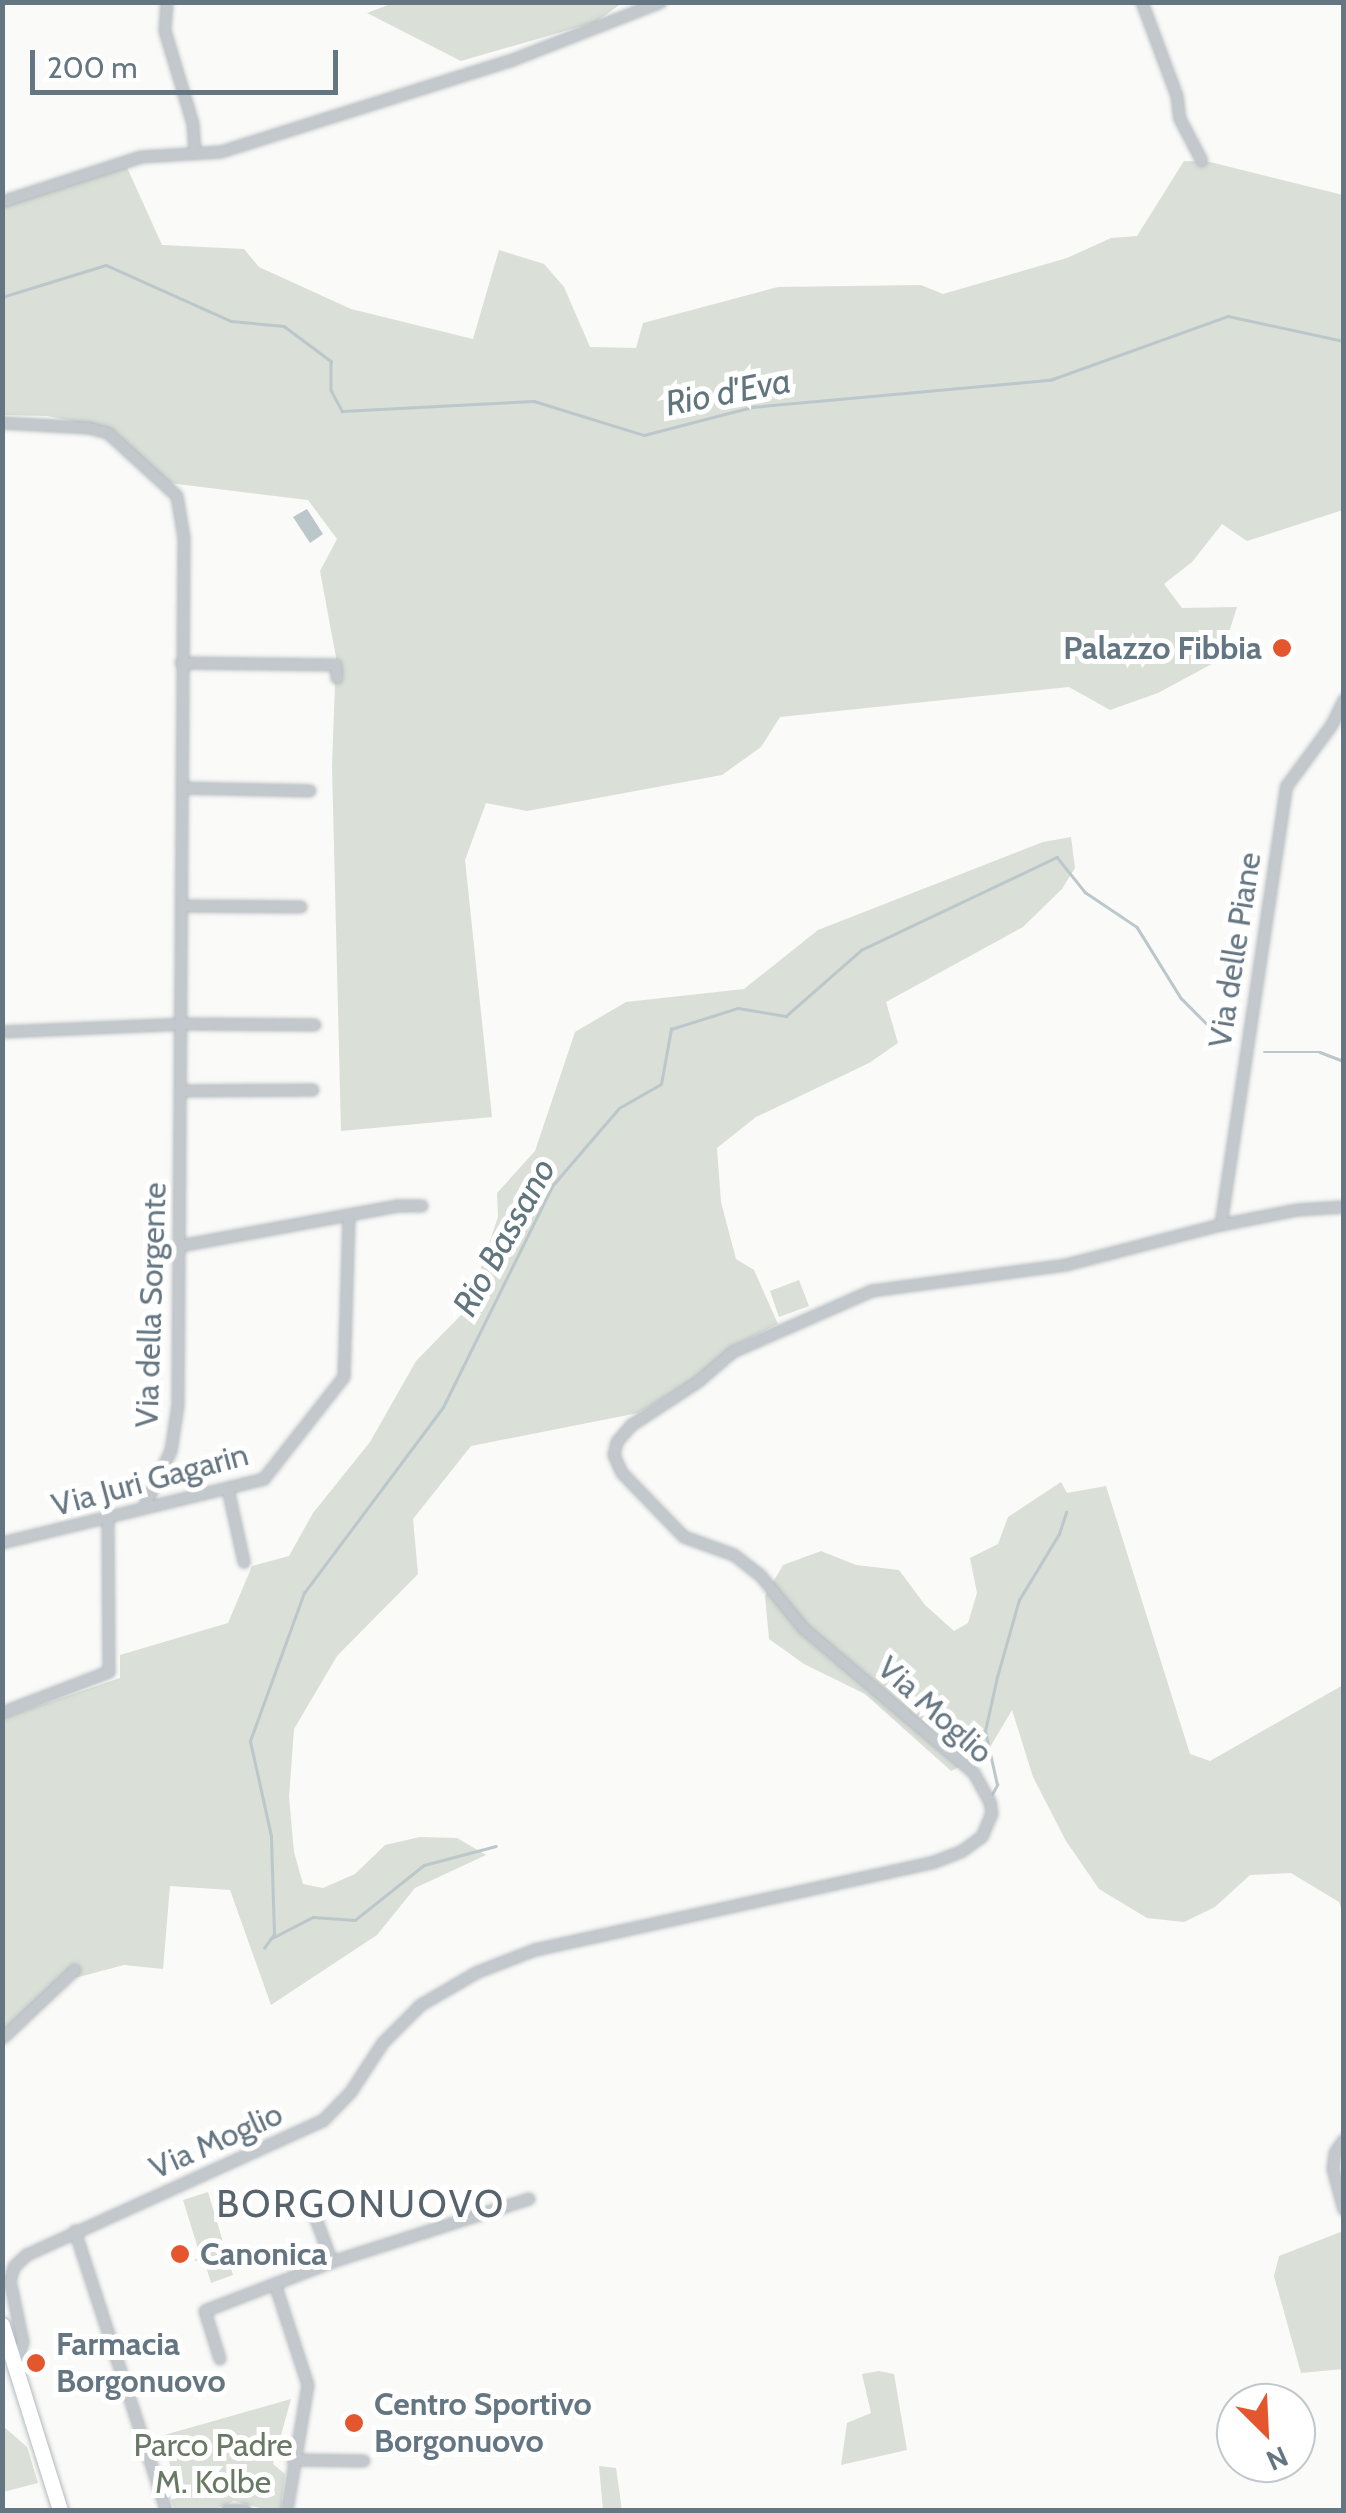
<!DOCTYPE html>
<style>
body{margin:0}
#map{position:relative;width:1346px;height:2513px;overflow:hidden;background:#fafaf8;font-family:Cabin,sans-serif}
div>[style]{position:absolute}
.green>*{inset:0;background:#dadfd7}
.water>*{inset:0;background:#bbc7cb}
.stream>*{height:2.5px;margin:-1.25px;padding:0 1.25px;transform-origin:1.25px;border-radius:1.25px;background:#bbc7cb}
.roads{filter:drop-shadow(0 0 2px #b3babf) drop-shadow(0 0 2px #b3babf)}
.minor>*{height:10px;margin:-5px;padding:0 5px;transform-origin:5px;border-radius:5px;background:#c3c8cc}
.secondary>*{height:15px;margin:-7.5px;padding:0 7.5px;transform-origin:7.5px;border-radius:7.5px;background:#fff}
.dots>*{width:28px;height:28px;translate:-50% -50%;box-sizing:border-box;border:5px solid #fff;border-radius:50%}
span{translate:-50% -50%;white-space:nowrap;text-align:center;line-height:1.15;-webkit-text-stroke:10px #fff;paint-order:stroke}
.poi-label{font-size:32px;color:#657683;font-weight:700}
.right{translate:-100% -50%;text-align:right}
.left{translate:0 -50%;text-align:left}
.street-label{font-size:32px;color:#657683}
.park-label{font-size:32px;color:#687a64}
.water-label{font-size:35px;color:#60757c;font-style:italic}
.quarter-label{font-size:38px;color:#57646e;letter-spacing:2.5px}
.frame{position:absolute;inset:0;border:5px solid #657683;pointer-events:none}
.north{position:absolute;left:1216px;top:2383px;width:100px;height:100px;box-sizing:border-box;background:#fff;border:2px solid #c1c8cd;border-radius:50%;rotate:156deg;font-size:28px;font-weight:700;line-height:40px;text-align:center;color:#657683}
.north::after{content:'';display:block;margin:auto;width:35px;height:45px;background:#e4572e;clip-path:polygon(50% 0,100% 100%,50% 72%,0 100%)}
.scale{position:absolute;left:30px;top:50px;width:308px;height:45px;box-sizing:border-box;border:5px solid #657683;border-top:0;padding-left:12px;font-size:30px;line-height:35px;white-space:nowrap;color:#657683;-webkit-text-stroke:8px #fff;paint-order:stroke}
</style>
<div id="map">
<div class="green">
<i style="clip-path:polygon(396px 2px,622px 3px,596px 22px,461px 61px,367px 13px)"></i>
<i style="clip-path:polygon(1184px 161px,1210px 162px,1343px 195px,1343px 510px,1247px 541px,1222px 524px,1192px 562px,1164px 584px,1182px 608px,1237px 607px,1226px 642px,1232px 653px,1158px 693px,1110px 710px,1069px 687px,780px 717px,761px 747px,722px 775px,527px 811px,486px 803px,465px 860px,492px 1117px,341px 1131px,332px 766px,336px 657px,320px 571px,337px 539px,308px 500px,169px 483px,107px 429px,48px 416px,3px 415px,3px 198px,125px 163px,162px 245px,244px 249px,259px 267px,351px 309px,473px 339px,499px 250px,544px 264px,564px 287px,590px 347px,636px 348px,643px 323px,778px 287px,921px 285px,943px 294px,1067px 258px,1111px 238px,1137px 236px)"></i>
<i style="clip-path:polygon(1071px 837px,1075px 868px,1062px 889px,1023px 927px,886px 1002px,898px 1043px,869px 1063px,756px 1117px,717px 1148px,721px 1202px,736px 1259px,754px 1270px,778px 1324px,734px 1346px,690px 1382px,638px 1413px,471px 1446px,413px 1519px,418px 1574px,337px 1656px,294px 1729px,289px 1797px,294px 1852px,303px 1884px,323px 1888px,355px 1874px,385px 1845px,420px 1837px,457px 1838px,486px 1855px,415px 1888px,377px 1935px,271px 2005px,230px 1890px,170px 1886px,163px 1969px,124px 1965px,71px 1979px,3px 2044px,3px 1718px,120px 1678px,120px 1655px,228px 1623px,252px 1566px,289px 1556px,313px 1513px,370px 1442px,416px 1361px,467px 1309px,498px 1217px,497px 1193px,535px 1151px,575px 1032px,626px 1002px,744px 989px,818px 930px,1043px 842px)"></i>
<i style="clip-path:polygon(799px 1280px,809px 1306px,779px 1317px,770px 1291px)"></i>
<i style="clip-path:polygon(1061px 1482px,1067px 1493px,1106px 1486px,1190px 1754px,1210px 1761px,1343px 1685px,1343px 1914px,1339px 1902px,1291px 1873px,1250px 1875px,1215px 1907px,1184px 1922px,1147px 1918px,1099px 1889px,1066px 1841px,1033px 1777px,1012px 1710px,986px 1754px,951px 1771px,865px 1694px,804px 1664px,769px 1639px,765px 1596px,783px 1565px,821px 1551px,856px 1565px,899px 1570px,925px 1605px,954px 1631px,968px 1623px,977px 1593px,970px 1558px,998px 1544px,1008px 1517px)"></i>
<i style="clip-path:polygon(208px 2192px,233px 2275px,211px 2283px,204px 2260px,194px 2261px,200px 2255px,183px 2200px)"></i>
<i style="clip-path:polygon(1343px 2231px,1343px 2369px,1301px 2373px,1274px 2276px,1279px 2256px)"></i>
<i style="clip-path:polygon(879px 2371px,894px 2374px,907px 2450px,841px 2465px,847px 2423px,871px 2413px,862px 2374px)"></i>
<i style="clip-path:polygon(291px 2399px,273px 2464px,285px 2474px,281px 2508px,267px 2510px,234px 2501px,213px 2510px,175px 2510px,171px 2500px,180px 2497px,167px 2455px,156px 2456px,150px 2439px)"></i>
<i style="clip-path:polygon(3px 2426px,27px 2447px,38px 2483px,3px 2492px)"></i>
<i style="clip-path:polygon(599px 2466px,616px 2468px,622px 2510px,603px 2510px)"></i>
</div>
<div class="water">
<i style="clip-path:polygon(307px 509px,323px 534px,310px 543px,293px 517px)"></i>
</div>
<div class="stream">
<i style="left:2px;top:297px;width:109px;rotate:-17.1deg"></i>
<i style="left:106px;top:265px;width:137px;rotate:24.1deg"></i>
<i style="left:231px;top:321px;width:53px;rotate:5.4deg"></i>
<i style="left:284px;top:326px;width:59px;rotate:36.7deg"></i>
<i style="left:331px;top:361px;width:29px;rotate:90deg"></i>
<i style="left:331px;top:390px;width:24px;rotate:62deg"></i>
<i style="left:342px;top:411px;width:192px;rotate:-3deg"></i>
<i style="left:534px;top:401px;width:115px;rotate:17.2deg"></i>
<i style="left:644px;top:435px;width:112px;rotate:-14.5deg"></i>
<i style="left:752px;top:407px;width:299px;rotate:-5.2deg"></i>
<i style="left:1050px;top:380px;width:189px;rotate:-19.8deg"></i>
<i style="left:1228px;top:316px;width:119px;rotate:12.2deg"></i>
<i style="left:1264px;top:1052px;width:56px"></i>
<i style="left:1320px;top:1052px;width:26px;rotate:21deg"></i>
<i style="left:991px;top:1796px;width:13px;rotate:-61deg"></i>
<i style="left:997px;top:1785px;width:55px;rotate:-102.5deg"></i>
<i style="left:985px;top:1731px;width:55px;rotate:-77.5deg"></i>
<i style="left:997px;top:1677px;width:80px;rotate:-74.1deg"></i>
<i style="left:1019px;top:1600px;width:77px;rotate:-58.8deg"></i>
<i style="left:1059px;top:1534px;width:23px;rotate:-72deg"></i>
<i style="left:270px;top:1939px;width:48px;rotate:-27.1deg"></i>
<i style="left:313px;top:1917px;width:42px;rotate:4.1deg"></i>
<i style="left:355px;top:1920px;width:88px;rotate:-38.6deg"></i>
<i style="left:424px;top:1865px;width:74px;rotate:-14.8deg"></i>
<i style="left:264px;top:1948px;width:17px;rotate:-54deg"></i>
<i style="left:274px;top:1934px;width:98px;rotate:-91.8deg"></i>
<i style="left:271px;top:1836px;width:97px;rotate:-102.5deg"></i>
<i style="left:250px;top:1741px;width:158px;rotate:-70deg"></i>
<i style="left:304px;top:1593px;width:232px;rotate:-53.2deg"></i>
<i style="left:443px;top:1407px;width:246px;rotate:-63.7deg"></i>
<i style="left:552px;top:1186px;width:103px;rotate:-49.3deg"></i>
<i style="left:619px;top:1108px;width:48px;rotate:-29.7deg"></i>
<i style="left:661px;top:1084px;width:56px;rotate:-79.7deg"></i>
<i style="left:671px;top:1029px;width:70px;rotate:-17.4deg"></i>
<i style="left:738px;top:1008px;width:49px;rotate:9.5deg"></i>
<i style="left:786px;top:1016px;width:100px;rotate:-41.3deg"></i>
<i style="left:861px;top:950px;width:217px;rotate:-25.4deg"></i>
<i style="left:1057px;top:857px;width:45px;rotate:51.3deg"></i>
<i style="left:1085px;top:892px;width:63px;rotate:33.9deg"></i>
<i style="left:1137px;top:927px;width:84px;rotate:58.2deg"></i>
<i style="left:1181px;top:998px;width:59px;rotate:45deg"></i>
</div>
<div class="roads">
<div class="minor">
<i style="left:167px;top:2px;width:29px;rotate:94deg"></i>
<i style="left:165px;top:31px;width:97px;rotate:73.2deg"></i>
<i style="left:193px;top:124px;width:26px;rotate:86deg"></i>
<i style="left:1142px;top:2px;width:100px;rotate:69.6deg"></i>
<i style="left:1177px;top:96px;width:23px;rotate:83deg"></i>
<i style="left:1180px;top:119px;width:47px;rotate:62.4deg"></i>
<i style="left:2px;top:202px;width:146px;rotate:-17.9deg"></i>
<i style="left:141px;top:157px;width:80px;rotate:-3.6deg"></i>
<i style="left:221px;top:152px;width:303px;rotate:-17.5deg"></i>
<i style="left:510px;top:61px;width:162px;rotate:-21.3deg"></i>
<i style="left:2px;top:423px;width:87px;rotate:3.3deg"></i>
<i style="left:89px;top:428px;width:20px;rotate:15deg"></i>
<i style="left:108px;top:433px;width:93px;rotate:42.4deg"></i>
<i style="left:177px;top:496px;width:43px;rotate:80.5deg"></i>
<i style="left:184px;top:538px;width:867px;rotate:90.4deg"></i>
<i style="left:178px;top:1405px;width:47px;rotate:98.7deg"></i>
<i style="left:171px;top:1451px;width:62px;rotate:115.7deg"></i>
<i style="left:181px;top:663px;width:155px;rotate:0.7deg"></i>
<i style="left:336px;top:665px;width:13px;rotate:86deg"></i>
<i style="left:182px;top:788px;width:128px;rotate:1.3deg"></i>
<i style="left:183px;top:906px;width:118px;rotate:0.5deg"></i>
<i style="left:2px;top:1032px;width:180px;rotate:-2.5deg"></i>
<i style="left:182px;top:1024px;width:133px;rotate:0.4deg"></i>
<i style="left:182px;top:1091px;width:131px;rotate:-0.4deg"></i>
<i style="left:1221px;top:1225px;width:444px;rotate:-81.5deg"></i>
<i style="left:1287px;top:786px;width:76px;rotate:-53.6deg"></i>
<i style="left:1332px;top:725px;width:28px;rotate:-64deg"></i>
<i style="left:180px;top:1246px;width:223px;rotate:-10.4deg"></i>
<i style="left:399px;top:1206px;width:23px"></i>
<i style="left:228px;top:1489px;width:75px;rotate:77.6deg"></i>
<i style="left:2px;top:1543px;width:270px;rotate:-13.7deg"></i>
<i style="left:264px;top:1479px;width:130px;rotate:-51.9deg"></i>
<i style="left:344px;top:1377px;width:160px;rotate:-88.2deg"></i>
<i style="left:2px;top:1713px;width:115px;rotate:-21deg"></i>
<i style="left:109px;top:1672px;width:152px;rotate:-90.4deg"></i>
<i style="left:3px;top:2038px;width:99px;rotate:-43.4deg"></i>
<i style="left:1344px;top:2140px;width:16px;rotate:125deg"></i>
<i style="left:1335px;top:2153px;width:16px;rotate:97deg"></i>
<i style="left:1333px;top:2169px;width:42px;rotate:75deg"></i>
<i style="left:312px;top:2208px;width:58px;rotate:69.7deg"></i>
<i style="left:75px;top:2231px;width:293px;rotate:71.9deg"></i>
<i style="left:275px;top:2284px;width:106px;rotate:71.9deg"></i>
<i style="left:308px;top:2385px;width:127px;rotate:99.5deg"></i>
<i style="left:220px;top:2359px;width:50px;rotate:-107.4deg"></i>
<i style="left:205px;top:2311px;width:136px;rotate:-21.1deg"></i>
<i style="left:332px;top:2262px;width:207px;rotate:-17.7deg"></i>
<i style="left:16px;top:2365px;width:24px;rotate:-73deg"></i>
<i style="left:23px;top:2342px;width:62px;rotate:-102deg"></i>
<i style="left:10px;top:2281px;width:15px;rotate:-74deg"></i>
<i style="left:14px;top:2267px;width:18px;rotate:-43deg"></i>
<i style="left:27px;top:2255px;width:325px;rotate:-24.4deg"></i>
<i style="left:323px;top:2121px;width:40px;rotate:-46deg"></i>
<i style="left:351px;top:2092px;width:59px;rotate:-56.9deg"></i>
<i style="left:383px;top:2043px;width:54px;rotate:-45deg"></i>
<i style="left:421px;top:2005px;width:66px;rotate:-30.1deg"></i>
<i style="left:478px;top:1972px;width:61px;rotate:-21.1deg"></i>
<i style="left:535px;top:1950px;width:406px;rotate:-12.4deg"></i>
<i style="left:932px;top:1863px;width:31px;rotate:-21deg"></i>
<i style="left:961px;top:1852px;width:26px;rotate:-36deg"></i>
<i style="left:982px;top:1837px;width:25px;rotate:-67deg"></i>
<i style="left:992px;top:1814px;width:12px;rotate:-99deg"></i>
<i style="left:990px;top:1802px;width:33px;rotate:-119deg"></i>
<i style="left:974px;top:1773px;width:223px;rotate:-139.7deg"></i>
<i style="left:804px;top:1629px;width:68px;rotate:-129.1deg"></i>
<i style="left:761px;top:1576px;width:34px;rotate:-142deg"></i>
<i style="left:734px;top:1555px;width:53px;rotate:-160.2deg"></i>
<i style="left:684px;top:1537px;width:89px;rotate:-134.1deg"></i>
<i style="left:622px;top:1473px;width:20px;rotate:-114deg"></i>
<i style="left:614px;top:1455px;width:13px;rotate:-77deg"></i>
<i style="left:617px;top:1442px;width:23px;rotate:-49deg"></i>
<i style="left:632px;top:1425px;width:79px;rotate:-33.1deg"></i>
<i style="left:698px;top:1382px;width:46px;rotate:-40.6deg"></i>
<i style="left:733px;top:1352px;width:152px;rotate:-23.7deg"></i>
<i style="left:872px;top:1291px;width:196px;rotate:-7.6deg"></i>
<i style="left:1066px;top:1265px;width:160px;rotate:-14.5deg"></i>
<i style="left:1221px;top:1225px;width:77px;rotate:-11.2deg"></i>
<i style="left:1297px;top:1210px;width:47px;rotate:-3.7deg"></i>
<i style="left:293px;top:2460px;width:71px;rotate:0.8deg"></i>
<i style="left:227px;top:2510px;width:18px"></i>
</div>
<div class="secondary">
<i style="left:2px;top:2325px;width:194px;rotate:72.6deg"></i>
</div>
</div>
<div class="dots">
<i style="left:1282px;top:648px;background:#e4572e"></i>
<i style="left:180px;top:2254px;background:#e4572e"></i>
<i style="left:36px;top:2363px;background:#e4572e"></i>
<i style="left:354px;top:2423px;background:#e4572e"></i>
</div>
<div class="poi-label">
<span class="right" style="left:1262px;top:648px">Palazzo Fibbia</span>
<span class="left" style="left:200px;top:2254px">Canonica</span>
<span class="left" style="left:56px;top:2363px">Farmacia<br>Borgonuovo</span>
<span class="left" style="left:374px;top:2423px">Centro Sportivo<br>Borgonuovo</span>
</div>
<div class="street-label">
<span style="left:1235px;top:950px;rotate:-81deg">Via delle Piane</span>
<span style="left:151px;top:1305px;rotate:-88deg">Via della Sorgente</span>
<span style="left:150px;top:1480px;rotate:-15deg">Via Juri Gagarin</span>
<span style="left:935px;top:1710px;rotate:42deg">Via Moglio</span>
<span style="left:216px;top:2141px;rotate:-24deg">Via Moglio</span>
</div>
<div class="park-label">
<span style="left:213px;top:2464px">Parco Padre<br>M. Kolbe</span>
</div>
<div class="water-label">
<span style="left:728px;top:392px;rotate:-11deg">Rio d'Eva</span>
<span style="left:504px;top:1237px;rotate:-61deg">Rio Bassano</span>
</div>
<div class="quarter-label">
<span style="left:361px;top:2204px">BORGONUOVO</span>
</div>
<div class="frame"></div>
<div class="north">N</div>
<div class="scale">200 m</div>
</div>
